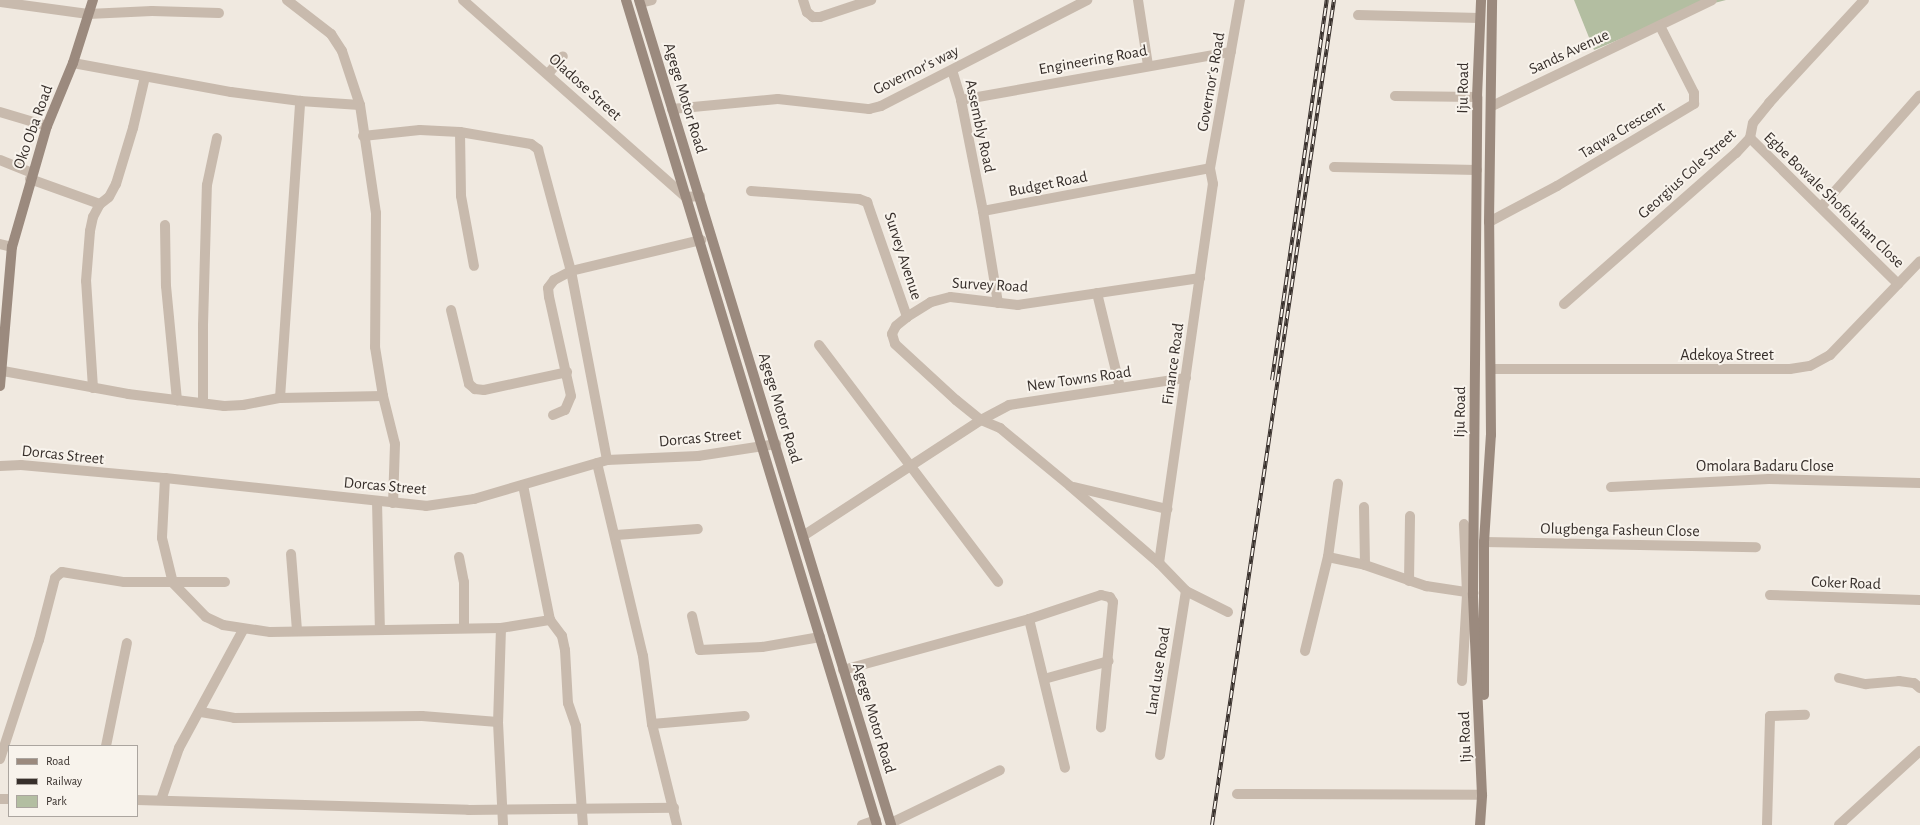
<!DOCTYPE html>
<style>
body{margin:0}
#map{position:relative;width:1920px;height:825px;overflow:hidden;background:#f0e9e0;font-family:"Alegreya Sans",sans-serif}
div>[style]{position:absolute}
.green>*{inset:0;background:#b3bea1}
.street>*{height:10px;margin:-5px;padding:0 5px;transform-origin:5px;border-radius:5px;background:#c8baad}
.secondary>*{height:10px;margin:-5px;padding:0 5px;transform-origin:5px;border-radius:5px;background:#9b8a7e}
.rail>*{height:4px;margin-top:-2px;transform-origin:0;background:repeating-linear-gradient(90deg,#f8f3ec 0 8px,#372f2b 0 16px);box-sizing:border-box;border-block:1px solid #372f2b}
span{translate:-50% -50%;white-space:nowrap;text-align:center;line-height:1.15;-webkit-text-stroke:4px #f8f3ec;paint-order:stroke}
.street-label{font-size:16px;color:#372f2b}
.legend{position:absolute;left:8px;top:745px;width:130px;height:72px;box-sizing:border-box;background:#f8f3ec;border:1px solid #aba59f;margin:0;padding:5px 7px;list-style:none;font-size:12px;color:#372f2b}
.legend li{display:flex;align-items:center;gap:8px;height:20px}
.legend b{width:20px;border:1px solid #aba59f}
</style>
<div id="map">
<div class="green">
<i style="clip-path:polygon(1574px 0,1726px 0,1695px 8px,1594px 50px)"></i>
</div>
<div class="street">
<i style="left:287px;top:0;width:56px;rotate:37.7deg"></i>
<i style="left:331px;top:34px;width:20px;rotate:57deg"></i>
<i style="left:342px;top:51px;width:57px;rotate:71.6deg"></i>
<i style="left:360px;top:105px;width:109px;rotate:81.6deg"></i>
<i style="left:376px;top:213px;width:134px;rotate:90.4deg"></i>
<i style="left:375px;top:347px;width:50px;rotate:80.7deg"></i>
<i style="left:383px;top:396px;width:49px;rotate:76deg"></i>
<i style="left:395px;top:444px;width:59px;rotate:91.9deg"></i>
<i style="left:463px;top:0;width:298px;rotate:41.5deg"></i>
<i style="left:686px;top:197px;width:14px;rotate:-4deg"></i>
<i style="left:803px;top:0;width:13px;rotate:72deg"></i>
<i style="left:807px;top:12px;width:8px;rotate:40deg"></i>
<i style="left:813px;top:17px;width:7px"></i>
<i style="left:820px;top:17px;width:54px;rotate:-18.4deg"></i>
<i style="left:1138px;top:0;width:66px;rotate:81.3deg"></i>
<i style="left:0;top:2px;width:89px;rotate:7.8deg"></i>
<i style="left:88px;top:14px;width:64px;rotate:-2.7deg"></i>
<i style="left:152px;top:11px;width:67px;rotate:1.7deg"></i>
<i style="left:640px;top:3px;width:12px;rotate:-14deg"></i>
<i style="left:1358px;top:15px;width:122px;rotate:1.4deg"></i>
<i style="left:73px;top:63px;width:161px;rotate:10.4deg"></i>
<i style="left:231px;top:92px;width:70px;rotate:7.4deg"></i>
<i style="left:300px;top:101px;width:60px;rotate:3.8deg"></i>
<i style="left:952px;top:70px;width:31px;rotate:73deg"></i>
<i style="left:961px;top:100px;width:113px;rotate:78.8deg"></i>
<i style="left:548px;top:74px;width:23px;rotate:-50deg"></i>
<i style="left:1395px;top:96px;width:82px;rotate:0.7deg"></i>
<i style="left:961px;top:100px;width:274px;rotate:-10.1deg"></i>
<i style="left:1492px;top:106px;width:244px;rotate:-25.7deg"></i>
<i style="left:672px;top:109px;width:106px;rotate:-5.4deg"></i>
<i style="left:778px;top:99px;width:92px;rotate:6.3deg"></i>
<i style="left:869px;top:109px;width:12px;rotate:-14deg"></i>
<i style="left:881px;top:106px;width:232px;rotate:-27.2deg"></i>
<i style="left:0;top:112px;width:49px;rotate:16.6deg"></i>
<i style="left:460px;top:132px;width:64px;rotate:89.1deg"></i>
<i style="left:461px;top:196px;width:71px;rotate:79.5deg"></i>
<i style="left:363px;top:136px;width:57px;rotate:-6deg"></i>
<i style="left:420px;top:130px;width:40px;rotate:2.9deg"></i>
<i style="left:460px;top:132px;width:72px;rotate:9.6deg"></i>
<i style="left:531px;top:144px;width:9px;rotate:36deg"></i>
<i style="left:538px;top:149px;width:126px;rotate:74.9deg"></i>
<i style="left:571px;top:271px;width:192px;rotate:79.2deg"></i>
<i style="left:1750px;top:138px;width:208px;rotate:44.6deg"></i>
<i style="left:0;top:160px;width:35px;rotate:22deg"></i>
<i style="left:1334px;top:167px;width:143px;rotate:1.2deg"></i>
<i style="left:30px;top:179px;width:74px;rotate:19.7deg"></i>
<i style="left:751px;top:191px;width:108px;rotate:4.2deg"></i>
<i style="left:859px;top:199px;width:9px;rotate:21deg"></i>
<i style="left:867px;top:202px;width:122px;rotate:70.8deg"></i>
<i style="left:1821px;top:207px;width:149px;rotate:-48.5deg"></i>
<i style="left:1489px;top:222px;width:77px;rotate:-27.9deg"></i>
<i style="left:1557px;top:186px;width:160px;rotate:-30.9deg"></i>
<i style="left:1694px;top:104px;width:11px;rotate:-90deg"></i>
<i style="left:1694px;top:93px;width:75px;rotate:-116.9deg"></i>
<i style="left:165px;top:225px;width:61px;rotate:89.1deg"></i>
<i style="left:166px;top:286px;width:115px;rotate:84.5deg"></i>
<i style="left:0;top:244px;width:12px;rotate:14deg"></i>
<i style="left:1200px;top:278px;width:184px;rotate:171.6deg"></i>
<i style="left:1018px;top:305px;width:68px;rotate:-173.3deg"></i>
<i style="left:950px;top:297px;width:20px;rotate:165deg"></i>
<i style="left:931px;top:302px;width:28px;rotate:148deg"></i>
<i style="left:907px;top:317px;width:14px;rotate:141deg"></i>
<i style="left:896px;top:326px;width:9px;rotate:117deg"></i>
<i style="left:892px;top:334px;width:10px;rotate:73deg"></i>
<i style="left:895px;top:344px;width:83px;rotate:42.6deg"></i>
<i style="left:956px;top:400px;width:32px;rotate:39deg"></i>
<i style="left:981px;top:420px;width:21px;rotate:23deg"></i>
<i style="left:1000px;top:428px;width:91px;rotate:39.6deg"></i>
<i style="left:1070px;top:486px;width:118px;rotate:40.9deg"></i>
<i style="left:1159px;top:563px;width:39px;rotate:46deg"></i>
<i style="left:1186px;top:591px;width:47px;rotate:26.6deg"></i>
<i style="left:1097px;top:293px;width:97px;rotate:76.3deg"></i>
<i style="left:998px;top:303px;width:93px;rotate:-99.3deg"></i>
<i style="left:983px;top:211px;width:231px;rotate:-10.7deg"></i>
<i style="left:1564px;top:304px;width:229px;rotate:-41.3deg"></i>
<i style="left:1736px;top:153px;width:21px;rotate:-47deg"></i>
<i style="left:1750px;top:138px;width:15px;rotate:-79deg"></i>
<i style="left:1753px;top:123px;width:26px;rotate:-51deg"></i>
<i style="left:1769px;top:103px;width:140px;rotate:-47.3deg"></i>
<i style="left:451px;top:310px;width:76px;rotate:76.3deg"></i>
<i style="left:469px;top:384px;width:8px;rotate:40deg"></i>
<i style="left:475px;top:389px;width:9px;rotate:6deg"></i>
<i style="left:484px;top:390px;width:85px;rotate:-12.2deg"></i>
<i style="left:819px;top:345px;width:297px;rotate:52.9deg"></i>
<i style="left:1491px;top:369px;width:299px"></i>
<i style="left:1790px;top:369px;width:20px;rotate:-9deg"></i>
<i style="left:1810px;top:366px;width:23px;rotate:-29deg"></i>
<i style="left:1830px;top:355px;width:130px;rotate:-46.2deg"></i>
<i style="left:3px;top:371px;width:127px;rotate:10.4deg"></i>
<i style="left:128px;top:394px;width:97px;rotate:7.1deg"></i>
<i style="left:224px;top:406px;width:19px;rotate:-3deg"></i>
<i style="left:243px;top:405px;width:38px;rotate:-11deg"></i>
<i style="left:280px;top:398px;width:103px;rotate:-1.1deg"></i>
<i style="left:93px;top:388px;width:107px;rotate:-93.7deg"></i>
<i style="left:86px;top:281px;width:50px;rotate:-85.4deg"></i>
<i style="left:90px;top:231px;width:14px;rotate:-78deg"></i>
<i style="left:93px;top:217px;width:15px;rotate:-62deg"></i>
<i style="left:100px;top:204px;width:11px;rotate:-38deg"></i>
<i style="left:109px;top:197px;width:15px;rotate:-62deg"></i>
<i style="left:116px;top:184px;width:59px;rotate:-73.1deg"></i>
<i style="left:133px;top:128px;width:52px;rotate:-76.8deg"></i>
<i style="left:280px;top:398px;width:298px;rotate:-86.1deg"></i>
<i style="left:203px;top:403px;width:78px;rotate:-90deg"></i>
<i style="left:203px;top:325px;width:140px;rotate:-88.4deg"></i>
<i style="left:207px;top:185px;width:48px;rotate:-78deg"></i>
<i style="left:553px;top:415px;width:13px;rotate:-23deg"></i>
<i style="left:565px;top:410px;width:15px;rotate:-67deg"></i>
<i style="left:571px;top:396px;width:101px;rotate:-102.5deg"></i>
<i style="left:549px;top:297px;width:9px;rotate:-96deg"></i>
<i style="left:548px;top:288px;width:10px;rotate:-53deg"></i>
<i style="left:554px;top:280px;width:19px;rotate:-28deg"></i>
<i style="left:571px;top:271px;width:134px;rotate:-13.4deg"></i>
<i style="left:597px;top:463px;width:198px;rotate:76.6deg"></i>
<i style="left:643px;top:656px;width:69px;rotate:82.5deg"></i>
<i style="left:652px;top:724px;width:104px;rotate:76.1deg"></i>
<i style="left:0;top:466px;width:21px;rotate:-3deg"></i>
<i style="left:21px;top:465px;width:145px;rotate:5.2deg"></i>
<i style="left:165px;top:478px;width:262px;rotate:6.1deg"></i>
<i style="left:426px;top:506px;width:49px;rotate:-8.3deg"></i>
<i style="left:474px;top:499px;width:139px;rotate:-16.3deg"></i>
<i style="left:607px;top:460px;width:91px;rotate:-2.5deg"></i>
<i style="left:698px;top:456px;width:79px;rotate:-8.7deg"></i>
<i style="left:165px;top:478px;width:60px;rotate:92.9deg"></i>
<i style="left:162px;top:538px;width:46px;rotate:76.3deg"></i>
<i style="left:173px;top:583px;width:47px;rotate:45.9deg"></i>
<i style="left:206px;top:617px;width:19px;rotate:25deg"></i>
<i style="left:223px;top:625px;width:48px;rotate:8.5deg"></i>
<i style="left:270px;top:632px;width:231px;rotate:-1deg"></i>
<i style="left:501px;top:628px;width:50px;rotate:-9.3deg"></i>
<i style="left:523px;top:485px;width:138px;rotate:78.7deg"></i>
<i style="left:550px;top:620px;width:20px;rotate:53deg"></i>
<i style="left:562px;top:636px;width:14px;rotate:78deg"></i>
<i style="left:565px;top:650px;width:53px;rotate:86.8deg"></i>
<i style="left:568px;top:703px;width:24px;rotate:71deg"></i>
<i style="left:576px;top:726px;width:99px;rotate:86deg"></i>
<i style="left:1074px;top:487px;width:96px;rotate:13.3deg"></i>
<i style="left:1611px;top:487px;width:158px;rotate:-2.9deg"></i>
<i style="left:1769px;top:479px;width:151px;rotate:1.5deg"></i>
<i style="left:377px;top:501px;width:128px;rotate:88.7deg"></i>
<i style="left:1364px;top:507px;width:58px;rotate:89deg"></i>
<i style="left:616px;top:535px;width:82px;rotate:-4.2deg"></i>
<i style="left:803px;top:536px;width:212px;rotate:-33.1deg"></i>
<i style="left:981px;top:420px;width:32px;rotate:-28deg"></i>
<i style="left:1009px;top:405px;width:179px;rotate:-8.7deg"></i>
<i style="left:1484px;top:542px;width:272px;rotate:1.1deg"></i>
<i style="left:291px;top:554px;width:77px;rotate:85.5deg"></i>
<i style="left:459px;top:557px;width:25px;rotate:79deg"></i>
<i style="left:464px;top:582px;width:45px;rotate:90deg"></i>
<i style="left:1328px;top:557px;width:38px;rotate:12deg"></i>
<i style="left:1365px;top:565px;width:65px;rotate:19deg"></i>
<i style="left:1426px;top:586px;width:48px;rotate:8.5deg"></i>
<i style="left:1159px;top:563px;width:383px;rotate:-81.9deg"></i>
<i style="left:1213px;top:184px;width:16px;rotate:-101deg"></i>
<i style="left:1210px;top:168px;width:171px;rotate:-79.9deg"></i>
<i style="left:1409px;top:581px;width:65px;rotate:-89.1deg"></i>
<i style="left:1770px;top:595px;width:150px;rotate:1.9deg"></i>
<i style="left:692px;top:616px;width:35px;rotate:77deg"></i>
<i style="left:700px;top:650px;width:62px;rotate:-2.8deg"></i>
<i style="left:762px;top:647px;width:59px;rotate:-9.8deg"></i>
<i style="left:1029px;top:619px;width:153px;rotate:76.4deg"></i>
<i style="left:501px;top:628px;width:94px;rotate:91.8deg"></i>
<i style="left:498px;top:722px;width:103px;rotate:87.2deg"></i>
<i style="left:1305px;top:651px;width:97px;rotate:-76.3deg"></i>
<i style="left:1328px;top:557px;width:74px;rotate:-82.2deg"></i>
<i style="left:843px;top:670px;width:193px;rotate:-15.3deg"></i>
<i style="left:1029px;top:619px;width:76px;rotate:-18.4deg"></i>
<i style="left:1101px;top:595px;width:9px;rotate:13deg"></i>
<i style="left:1110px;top:597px;width:6px;rotate:59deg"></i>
<i style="left:1113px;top:602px;width:126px;rotate:95.5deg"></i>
<i style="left:1839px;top:678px;width:28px;rotate:13deg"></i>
<i style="left:1866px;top:684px;width:33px;rotate:-5deg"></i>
<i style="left:1899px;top:681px;width:15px;rotate:8deg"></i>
<i style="left:1914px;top:683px;width:8px;rotate:40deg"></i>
<i style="left:1044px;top:679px;width:67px;rotate:-15.5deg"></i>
<i style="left:1462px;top:681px;width:88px;rotate:-86.7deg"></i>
<i style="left:1467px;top:593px;width:69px;rotate:-92.5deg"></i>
<i style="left:201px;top:712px;width:34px;rotate:10deg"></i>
<i style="left:234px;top:718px;width:188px;rotate:-0.6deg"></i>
<i style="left:422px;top:716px;width:76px;rotate:4.5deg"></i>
<i style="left:652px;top:724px;width:93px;rotate:-4.9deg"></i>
<i style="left:106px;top:746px;width:105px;rotate:-78.5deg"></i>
<i style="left:1160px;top:755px;width:166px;rotate:-81deg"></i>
<i style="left:0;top:759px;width:125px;rotate:-71.9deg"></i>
<i style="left:39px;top:640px;width:64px;rotate:-75.5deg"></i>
<i style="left:55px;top:578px;width:9px;rotate:-41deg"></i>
<i style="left:62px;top:572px;width:63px;rotate:9.2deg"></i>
<i style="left:124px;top:582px;width:101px"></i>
<i style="left:1237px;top:794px;width:245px;rotate:0.2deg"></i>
<i style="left:0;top:799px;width:9px"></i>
<i style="left:137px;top:800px;width:331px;rotate:1.7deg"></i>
<i style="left:468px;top:810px;width:206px;rotate:-0.6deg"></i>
<i style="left:161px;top:800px;width:55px;rotate:-70.9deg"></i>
<i style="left:179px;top:748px;width:134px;rotate:-61.5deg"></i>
<i style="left:891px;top:823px;width:121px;rotate:-25.9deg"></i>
<i style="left:862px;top:825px;width:15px;rotate:-20deg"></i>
<i style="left:1767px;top:825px;width:109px;rotate:-88.4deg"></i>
<i style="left:1770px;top:716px;width:35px;rotate:-2deg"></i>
<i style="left:1839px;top:825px;width:110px;rotate:-42.4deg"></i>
</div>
<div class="secondary">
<i style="left:626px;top:0;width:862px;rotate:73.08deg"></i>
<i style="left:639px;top:0;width:863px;rotate:73.01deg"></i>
<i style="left:0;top:386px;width:140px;rotate:-85.1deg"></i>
<i style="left:12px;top:247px;width:126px;rotate:-73.9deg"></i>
<i style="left:47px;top:126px;width:68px;rotate:-67.6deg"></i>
<i style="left:73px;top:63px;width:66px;rotate:-72.4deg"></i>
<i style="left:1484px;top:695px;width:153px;rotate:-90deg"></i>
<i style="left:1484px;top:542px;width:107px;rotate:-86.3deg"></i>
<i style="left:1491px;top:435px;width:213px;rotate:-90.5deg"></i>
<i style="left:1489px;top:222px;width:222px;rotate:-89.2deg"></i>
<i style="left:1480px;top:825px;width:30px;rotate:-86deg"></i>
<i style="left:1482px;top:795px;width:202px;rotate:-92.6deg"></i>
<i style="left:1473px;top:593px;width:496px;rotate:-89.5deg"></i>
<i style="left:1477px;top:97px;width:97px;rotate:-87.6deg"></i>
</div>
<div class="rail">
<i style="left:1272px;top:380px;width:384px;rotate:-81.8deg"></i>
<i style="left:1212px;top:825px;width:834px;rotate:-81.59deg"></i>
</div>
<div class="street-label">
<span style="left:1569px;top:52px;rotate:-25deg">Sands Avenue</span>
<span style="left:1093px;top:60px;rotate:-10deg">Engineering Road</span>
<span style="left:916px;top:70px;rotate:-26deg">Governor's way</span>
<span style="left:1211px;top:82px;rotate:-80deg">Governor's Road</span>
<span style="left:585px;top:87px;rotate:42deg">Oladose Street</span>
<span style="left:1463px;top:88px;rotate:-89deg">Iju Road</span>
<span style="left:685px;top:98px;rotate:73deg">Agege Motor Road</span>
<span style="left:980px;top:126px;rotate:78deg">Assembly Road</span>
<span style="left:33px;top:127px;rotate:-70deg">Oko Oba Road</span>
<span style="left:1622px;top:130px;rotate:-31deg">Taqwa Crescent</span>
<span style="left:1687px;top:174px;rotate:-42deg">Georgius Cole Street</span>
<span style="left:1048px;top:184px;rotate:-11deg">Budget Road</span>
<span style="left:1834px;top:200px;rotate:44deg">Egbe Bowale Shofolahan Close</span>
<span style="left:903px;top:256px;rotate:72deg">Survey Avenue</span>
<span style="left:990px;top:285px;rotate:3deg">Survey Road</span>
<span style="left:1727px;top:355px">Adekoya Street</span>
<span style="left:1173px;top:364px;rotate:-82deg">Finance Road</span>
<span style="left:1079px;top:379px;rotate:-8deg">New Towns Road</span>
<span style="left:780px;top:408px;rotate:73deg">Agege Motor Road</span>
<span style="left:1460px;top:412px;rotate:-89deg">Iju Road</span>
<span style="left:700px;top:438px;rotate:-5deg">Dorcas Street</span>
<span style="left:63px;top:455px;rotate:6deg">Dorcas Street</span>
<span style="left:1765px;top:466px">Omolara Badaru Close</span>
<span style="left:385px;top:486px;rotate:5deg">Dorcas Street</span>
<span style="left:1620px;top:530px;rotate:1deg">Olugbenga Fasheun Close</span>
<span style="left:1846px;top:583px;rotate:2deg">Coker Road</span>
<span style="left:1158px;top:671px;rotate:-81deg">Land use Road</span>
<span style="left:874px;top:718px;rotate:73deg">Agege Motor Road</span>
<span style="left:1465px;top:737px;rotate:-92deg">Iju Road</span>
</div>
<ul class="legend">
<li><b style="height:5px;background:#9b8a7e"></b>Road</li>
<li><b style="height:5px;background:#372f2b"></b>Railway</li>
<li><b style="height:11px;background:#b3bea1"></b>Park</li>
</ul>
</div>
